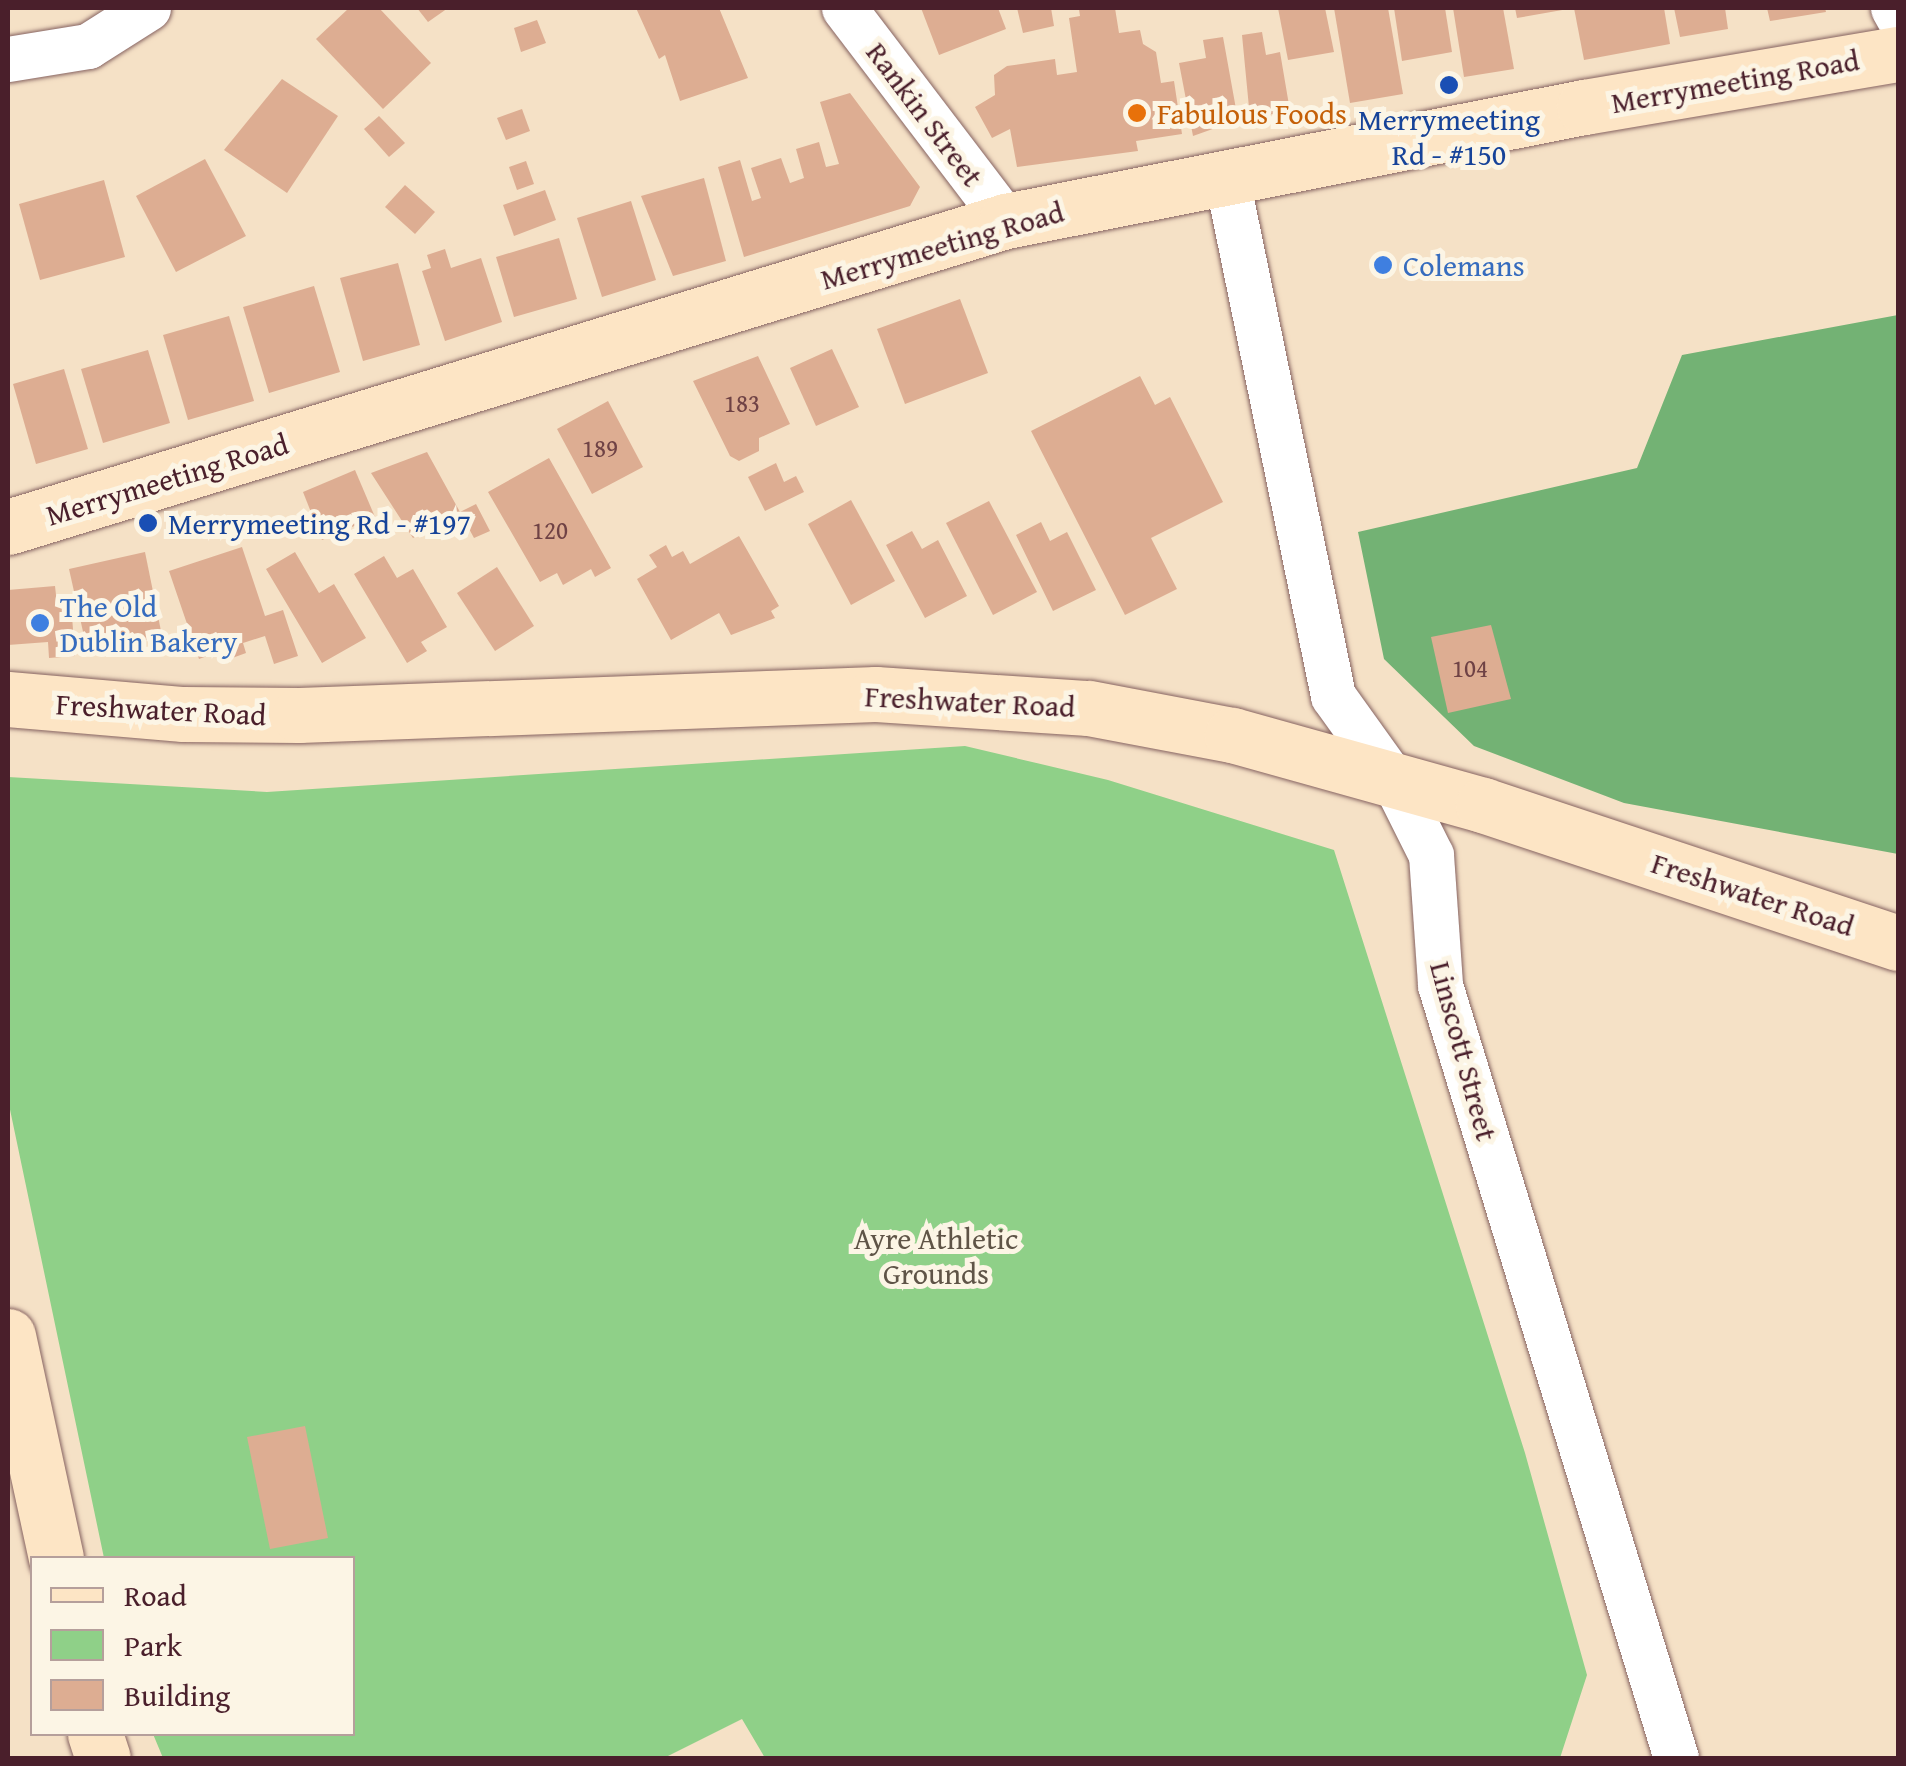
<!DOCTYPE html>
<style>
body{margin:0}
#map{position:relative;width:1906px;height:1766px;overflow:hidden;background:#f5e1c6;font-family:"Gentium Book Plus",serif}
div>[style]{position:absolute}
.green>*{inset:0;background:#8fd088}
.forest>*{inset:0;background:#73b274}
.building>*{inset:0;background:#ddad92}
.roads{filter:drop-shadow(0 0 2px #866361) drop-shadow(0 0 2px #866361)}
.street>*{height:45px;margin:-22.5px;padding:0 22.5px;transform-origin:22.5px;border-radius:22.5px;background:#fff}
.secondary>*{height:55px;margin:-27.5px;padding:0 27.5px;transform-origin:27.5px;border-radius:27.5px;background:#fde5c5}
.dots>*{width:28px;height:28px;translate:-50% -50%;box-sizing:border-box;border:5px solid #fcf5e5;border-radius:50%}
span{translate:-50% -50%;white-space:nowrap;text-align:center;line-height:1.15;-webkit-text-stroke:10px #fcf5e5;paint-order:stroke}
.number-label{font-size:25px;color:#6f4245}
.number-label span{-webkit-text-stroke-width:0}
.street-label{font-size:30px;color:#4a1f2b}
.food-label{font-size:30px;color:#c56008}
.left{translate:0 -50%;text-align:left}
.transit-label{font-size:30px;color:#164399}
.shop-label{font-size:30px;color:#366cbe}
.park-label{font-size:30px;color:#5f5447}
.frame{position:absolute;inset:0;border:10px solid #4a1f2b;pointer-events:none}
.legend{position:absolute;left:30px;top:1556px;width:325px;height:180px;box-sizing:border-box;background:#fcf5e5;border:2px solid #b59f9b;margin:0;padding:12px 18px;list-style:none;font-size:30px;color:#4a1f2b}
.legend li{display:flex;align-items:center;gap:20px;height:50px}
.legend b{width:50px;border:2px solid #b59f9b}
</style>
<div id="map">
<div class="green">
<i style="clip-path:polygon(965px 746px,1108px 780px,1334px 850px,1525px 1453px,1587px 1675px,1560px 1758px,765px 1758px,742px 1719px,664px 1758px,163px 1758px,153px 1734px,352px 1734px,352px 1558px,104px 1558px,8px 1100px,8px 777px,267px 792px)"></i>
</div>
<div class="forest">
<i style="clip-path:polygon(1898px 315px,1898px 854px,1624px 803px,1474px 746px,1384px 659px,1358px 532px,1637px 468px,1682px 355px)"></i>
</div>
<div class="building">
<i style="clip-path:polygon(349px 8px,379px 8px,431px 63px,383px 109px,316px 39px)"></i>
<i style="clip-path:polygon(417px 8px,448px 8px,428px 22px)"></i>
<i style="clip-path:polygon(636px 8px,719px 8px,748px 78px,680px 101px,665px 55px,659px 59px)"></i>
<i style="clip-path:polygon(921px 8px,998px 8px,1006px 29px,939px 55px)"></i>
<i style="clip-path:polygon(1017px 8px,1051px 8px,1054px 26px,1023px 33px)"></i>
<i style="clip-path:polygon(1115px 8px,1119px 33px,1140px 30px,1143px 44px,1156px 52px,1161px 83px,1174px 81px,1182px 134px,1136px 141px,1138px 151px,1017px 167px,1010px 129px,992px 138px,975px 107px,995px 95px,994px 75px,1007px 66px,1055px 59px,1057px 75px,1077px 72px,1069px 18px,1080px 16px,1079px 9px)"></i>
<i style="clip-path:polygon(1278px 8px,1325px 8px,1334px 52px,1288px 60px)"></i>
<i style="clip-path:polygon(1334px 8px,1388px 8px,1403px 94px,1350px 103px)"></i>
<i style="clip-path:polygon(1394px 8px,1445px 8px,1452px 52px,1402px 61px)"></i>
<i style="clip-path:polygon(1453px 8px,1503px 8px,1514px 69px,1464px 77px)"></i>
<i style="clip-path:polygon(1515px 8px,1568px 8px,1568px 9px,1517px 18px)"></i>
<i style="clip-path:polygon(1574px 8px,1664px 8px,1670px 44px,1584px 60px)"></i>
<i style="clip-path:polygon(1674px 8px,1725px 8px,1728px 29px,1680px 37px)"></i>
<i style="clip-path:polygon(1767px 8px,1825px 8px,1826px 12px,1770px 21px)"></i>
<i style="clip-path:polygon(537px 20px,546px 43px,521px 52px,514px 28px)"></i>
<i style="clip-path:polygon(1262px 32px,1266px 55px,1280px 52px,1290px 111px,1250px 118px,1242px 35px)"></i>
<i style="clip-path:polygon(1223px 37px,1238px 120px,1193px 136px,1179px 63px,1206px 58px,1203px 40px)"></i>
<i style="clip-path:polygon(282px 79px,338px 116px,287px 193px,224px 150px)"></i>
<i style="clip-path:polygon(850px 93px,920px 187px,910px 206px,744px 257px,718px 167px,740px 160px,752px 201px,761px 198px,751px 168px,781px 158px,790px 183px,804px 178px,796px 149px,819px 142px,826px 167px,839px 164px,820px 102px)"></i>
<i style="clip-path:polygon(522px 109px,530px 131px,506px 140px,497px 118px)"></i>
<i style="clip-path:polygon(379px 116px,405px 143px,389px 157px,364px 129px)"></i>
<i style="clip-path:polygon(205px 159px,246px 236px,176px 272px,136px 196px)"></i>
<i style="clip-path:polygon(526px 161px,534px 184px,517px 190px,509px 167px)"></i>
<i style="clip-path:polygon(704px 178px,726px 261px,673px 276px,641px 196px)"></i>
<i style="clip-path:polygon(104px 180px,125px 257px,40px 280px,19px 204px)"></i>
<i style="clip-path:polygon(405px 185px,435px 212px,415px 234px,385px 207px)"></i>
<i style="clip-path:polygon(545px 190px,556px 220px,514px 236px,503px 205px)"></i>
<i style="clip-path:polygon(631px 201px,656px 280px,602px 297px,577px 218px)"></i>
<i style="clip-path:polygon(559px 238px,577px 299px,514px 317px,496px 257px)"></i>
<i style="clip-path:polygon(445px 249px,451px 268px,481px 258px,502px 322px,445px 341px,422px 271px,431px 268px,427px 255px)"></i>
<i style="clip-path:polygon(398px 263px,420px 345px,363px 361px,340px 278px)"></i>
<i style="clip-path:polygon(314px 286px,340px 372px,269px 393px,243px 307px)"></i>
<i style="clip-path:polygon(960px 299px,988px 373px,905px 404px,877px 329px)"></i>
<i style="clip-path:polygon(229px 316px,254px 401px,188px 420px,163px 335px)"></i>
<i style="clip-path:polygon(832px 349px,859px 407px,816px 426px,790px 368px)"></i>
<i style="clip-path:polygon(148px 350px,170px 423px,103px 443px,81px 369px)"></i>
<i style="clip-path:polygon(758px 356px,790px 424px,759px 438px,759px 451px,739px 461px,730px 456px,693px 381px)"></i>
<i style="clip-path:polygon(64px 369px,88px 449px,36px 464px,13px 384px)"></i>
<i style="clip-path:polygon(1140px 376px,1155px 405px,1170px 397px,1223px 502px,1151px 538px,1177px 589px,1125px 615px,1031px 431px)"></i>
<i style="clip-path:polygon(608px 401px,643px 467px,592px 494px,557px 429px)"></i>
<i style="clip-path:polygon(427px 452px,460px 512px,476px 504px,490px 531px,474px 538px,460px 512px,413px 538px,371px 473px)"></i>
<i style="clip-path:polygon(549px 458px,611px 568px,595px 577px,591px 569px,563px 585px,557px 573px,540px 582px,488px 492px)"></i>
<i style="clip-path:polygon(776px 463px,784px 482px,796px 476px,804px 492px,765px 511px,748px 477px)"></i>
<i style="clip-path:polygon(355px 470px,375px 517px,322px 540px,303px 492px)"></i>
<i style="clip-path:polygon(851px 500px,895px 581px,851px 605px,808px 524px)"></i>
<i style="clip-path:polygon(989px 501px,1037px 592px,993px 615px,946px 523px)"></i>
<i style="clip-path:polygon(1041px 522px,1050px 541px,1067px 532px,1096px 590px,1053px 611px,1016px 535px)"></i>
<i style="clip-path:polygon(912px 531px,922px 549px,938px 540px,967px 596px,925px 618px,886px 545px)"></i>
<i style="clip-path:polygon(739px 536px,779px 606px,771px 611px,775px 618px,731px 635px,719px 613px,671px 640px,637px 579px,657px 567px,649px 555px,666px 545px,672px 557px,683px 551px,690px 564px)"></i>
<i style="clip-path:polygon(242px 547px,265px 616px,283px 610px,298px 656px,274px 664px,265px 636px,243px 643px,246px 653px,224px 661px,221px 651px,199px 659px,169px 571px)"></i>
<i style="clip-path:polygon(145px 552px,162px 636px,88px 654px,69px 569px)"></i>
<i style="clip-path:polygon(295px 552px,319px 593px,334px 584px,366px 638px,322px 663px,266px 569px)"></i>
<i style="clip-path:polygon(384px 556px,397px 578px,413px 569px,447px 627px,421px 642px,427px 651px,407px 663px,354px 574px)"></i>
<i style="clip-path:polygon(497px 567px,534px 626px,495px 651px,457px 593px)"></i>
<i style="clip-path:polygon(55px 586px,57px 604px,71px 603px,75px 656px,49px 658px,48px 642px,8px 645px,8px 590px)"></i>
<i style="clip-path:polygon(1491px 625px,1511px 699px,1448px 713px,1431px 637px)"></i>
<i style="clip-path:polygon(305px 1426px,328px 1538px,270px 1549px,247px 1437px)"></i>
</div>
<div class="roads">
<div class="street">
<i style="left:844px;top:8px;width:268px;rotate:52.7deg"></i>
<i style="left:1893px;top:8px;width:10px;rotate:61deg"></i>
<i style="left:8px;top:59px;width:81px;rotate:-9.2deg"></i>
<i style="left:88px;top:46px;width:71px;rotate:-32.3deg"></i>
<i style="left:1226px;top:175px;width:532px;rotate:78.39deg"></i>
<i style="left:1333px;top:696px;width:105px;rotate:54.3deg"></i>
<i style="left:1394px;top:781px;width:83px;rotate:63.4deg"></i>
<i style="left:1431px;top:855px;width:130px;rotate:86deg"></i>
<i style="left:1440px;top:985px;width:808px;rotate:73.02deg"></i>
</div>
<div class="secondary">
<i style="left:8px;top:527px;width:1044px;rotate:-17.05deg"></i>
<i style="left:1006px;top:221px;width:589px;rotate:-11.16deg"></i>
<i style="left:1584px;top:107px;width:318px;rotate:-9.6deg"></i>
<i style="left:8px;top:699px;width:176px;rotate:4.9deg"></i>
<i style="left:183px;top:714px;width:116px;rotate:0.5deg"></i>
<i style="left:299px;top:715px;width:577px;rotate:-2.08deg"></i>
<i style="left:876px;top:694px;width:213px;rotate:3.8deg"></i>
<i style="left:1089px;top:708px;width:146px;rotate:10.7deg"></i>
<i style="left:1232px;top:735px;width:261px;rotate:15.6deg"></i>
<i style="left:1483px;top:805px;width:437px;rotate:18.4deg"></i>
<i style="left:8px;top:1336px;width:227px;rotate:77.8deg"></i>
<i style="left:95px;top:1734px;width:25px;rotate:72deg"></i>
</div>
</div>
<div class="dots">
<i style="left:1449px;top:85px;background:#1a4fb4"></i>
<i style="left:1137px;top:113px;background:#e8710a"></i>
<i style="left:1383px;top:265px;background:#3f7fe0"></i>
<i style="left:148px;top:523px;background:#1a4fb4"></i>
<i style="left:40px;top:623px;background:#3f7fe0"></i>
</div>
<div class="number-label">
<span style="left:742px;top:403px">183</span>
<span style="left:600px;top:448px">189</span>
<span style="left:550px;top:530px">120</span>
<span style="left:1470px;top:668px">104</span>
</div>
<div class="street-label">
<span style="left:1735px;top:81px;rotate:-10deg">Merrymeeting Road</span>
<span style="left:925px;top:114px;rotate:53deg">Rankin Street</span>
<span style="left:942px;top:245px;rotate:-16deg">Merrymeeting Road</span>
<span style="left:167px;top:479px;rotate:-17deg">Merrymeeting Road</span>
<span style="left:970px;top:701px;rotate:3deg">Freshwater Road</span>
<span style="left:161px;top:709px;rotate:3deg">Freshwater Road</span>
<span style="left:1753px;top:894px;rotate:18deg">Freshwater Road</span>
<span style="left:1464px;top:1051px;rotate:75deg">Linscott Street</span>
</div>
<div class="food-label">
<span class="left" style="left:1157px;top:113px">Fabulous Foods</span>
</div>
<div class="transit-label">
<span style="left:1449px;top:136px">Merrymeeting<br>Rd - #150</span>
<span class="left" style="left:168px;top:523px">Merrymeeting Rd - #197</span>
</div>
<div class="shop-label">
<span class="left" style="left:1403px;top:265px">Colemans</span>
<span class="left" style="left:60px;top:623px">The Old<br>Dublin Bakery</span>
</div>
<div class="park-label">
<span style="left:936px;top:1255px">Ayre Athletic<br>Grounds</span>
</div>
<div class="frame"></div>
<ul class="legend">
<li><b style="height:12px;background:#fde5c5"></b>Road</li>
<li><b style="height:28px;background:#8fd088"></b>Park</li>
<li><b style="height:28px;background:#ddad92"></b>Building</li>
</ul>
</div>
